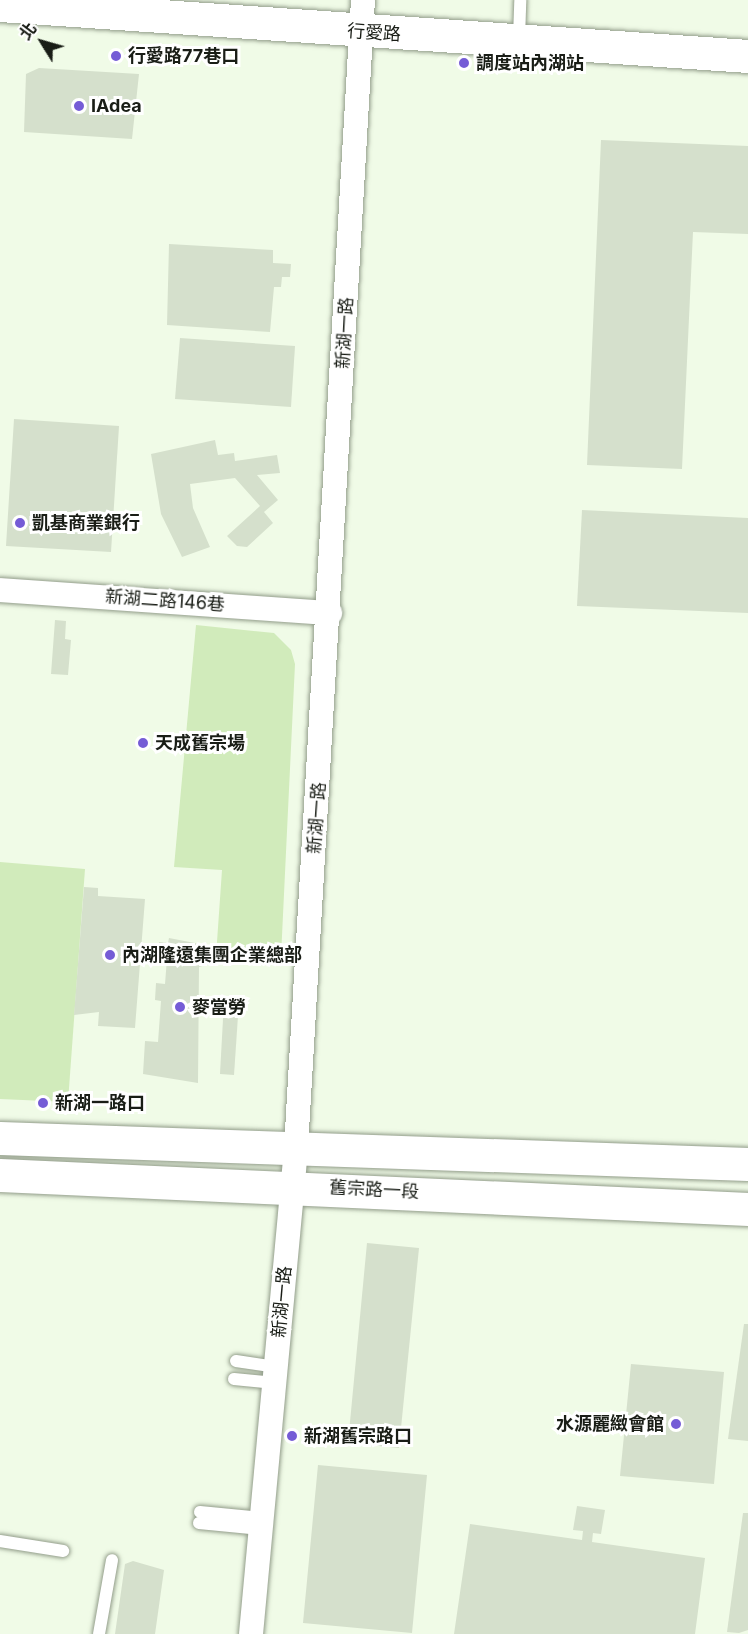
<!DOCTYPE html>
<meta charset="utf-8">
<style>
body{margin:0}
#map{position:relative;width:748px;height:1634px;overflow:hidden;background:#f0fbe7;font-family:Inter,"Noto Sans TC",sans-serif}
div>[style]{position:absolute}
.green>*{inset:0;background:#d1ebbb}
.building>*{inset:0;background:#d5e0cc}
.roads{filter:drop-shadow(0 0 2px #929d8a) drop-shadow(0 0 2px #929d8a)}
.lane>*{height:12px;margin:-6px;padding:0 6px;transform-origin:6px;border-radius:6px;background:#fff}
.street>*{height:24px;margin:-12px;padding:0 12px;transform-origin:12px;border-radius:12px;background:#fff}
.secondary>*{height:33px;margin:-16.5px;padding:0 16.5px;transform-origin:16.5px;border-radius:16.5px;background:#fff}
.dots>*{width:16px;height:16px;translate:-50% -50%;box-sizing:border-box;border:3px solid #fff;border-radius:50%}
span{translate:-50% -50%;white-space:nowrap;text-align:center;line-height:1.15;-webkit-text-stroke:6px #fff;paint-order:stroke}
.street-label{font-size:18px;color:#191d16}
.poi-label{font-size:18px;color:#191d16;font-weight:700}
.left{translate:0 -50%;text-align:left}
.right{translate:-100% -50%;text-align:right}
.north{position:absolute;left:12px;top:12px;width:60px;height:60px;-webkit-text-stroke:4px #fff;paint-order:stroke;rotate:307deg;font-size:16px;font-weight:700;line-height:24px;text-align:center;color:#191d16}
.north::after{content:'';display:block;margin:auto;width:21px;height:27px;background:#191d16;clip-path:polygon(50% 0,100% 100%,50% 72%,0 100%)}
</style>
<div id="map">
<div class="green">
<i style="clip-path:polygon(196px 625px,274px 633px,291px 650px,295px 664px,281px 957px,216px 956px,222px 870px,174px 867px)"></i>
<i style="clip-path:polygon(0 862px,85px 869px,68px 1102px,0 1099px)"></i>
</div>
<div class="building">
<i style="clip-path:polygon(39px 68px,139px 74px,132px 139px,24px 132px,26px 74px)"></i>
<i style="clip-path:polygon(601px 140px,748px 146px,748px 234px,693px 232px,682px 469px,587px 465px)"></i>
<i style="clip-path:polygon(169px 244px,273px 250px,273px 263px,291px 264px,290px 277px,282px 277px,281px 287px,274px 287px,270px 332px,167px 325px)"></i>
<i style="clip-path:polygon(180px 338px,295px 346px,291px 407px,175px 399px)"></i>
<i style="clip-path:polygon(14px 419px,119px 426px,111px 552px,6px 546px)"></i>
<i style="clip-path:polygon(215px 440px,218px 455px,234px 453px,235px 461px,277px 455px,280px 473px,257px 475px,278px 500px,264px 512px,273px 523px,247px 547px,237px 546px,227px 536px,260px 506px,235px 478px,190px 484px,193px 508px,210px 547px,182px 557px,161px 514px,151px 454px)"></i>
<i style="clip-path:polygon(582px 510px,748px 518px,748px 613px,577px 606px)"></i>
<i style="clip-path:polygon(55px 620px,66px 621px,65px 639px,71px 640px,68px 675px,51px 674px)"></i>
<i style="clip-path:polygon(84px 887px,98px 888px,98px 896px,145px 899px,135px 1028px,98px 1026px,99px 1012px,74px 1015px)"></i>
<i style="clip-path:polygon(169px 938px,210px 946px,209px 964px,199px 967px,198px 1083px,143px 1074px,145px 1041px,158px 1042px,161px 1001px,155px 1000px,156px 983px,165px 984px,167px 958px,158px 957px,159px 942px,168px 943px)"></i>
<i style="clip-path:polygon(224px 1001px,239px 1001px,234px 1075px,220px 1074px)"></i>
<i style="clip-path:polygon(367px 1243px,419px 1248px,399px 1448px,348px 1443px)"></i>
<i style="clip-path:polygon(744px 1324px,748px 1324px,748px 1441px,728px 1439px)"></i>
<i style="clip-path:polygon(631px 1364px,724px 1372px,714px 1484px,620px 1476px)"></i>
<i style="clip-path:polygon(318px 1465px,427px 1475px,412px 1633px,303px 1623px)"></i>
<i style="clip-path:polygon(577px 1506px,605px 1510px,601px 1534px,593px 1533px,592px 1542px,705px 1558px,695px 1634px,454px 1634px,470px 1524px,582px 1540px,583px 1531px,573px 1530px)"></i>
<i style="clip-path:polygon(743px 1513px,748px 1513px,748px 1630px,739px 1633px,727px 1632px)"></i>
<i style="clip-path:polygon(133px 1561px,164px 1570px,155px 1634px,115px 1634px,125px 1564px)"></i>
</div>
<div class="roads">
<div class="lane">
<i style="left:519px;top:38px;width:38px;rotate:-88deg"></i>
<i style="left:236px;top:1361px;width:40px;rotate:8.5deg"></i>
<i style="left:234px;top:1379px;width:41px;rotate:5.6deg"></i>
<i style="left:200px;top:1512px;width:62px;rotate:5.5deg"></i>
<i style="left:199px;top:1523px;width:62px;rotate:5.5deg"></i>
<i style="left:0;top:1541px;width:64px;rotate:9deg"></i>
<i style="left:99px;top:1634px;width:75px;rotate:-80deg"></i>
</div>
<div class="street">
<i style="left:0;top:590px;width:331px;rotate:4deg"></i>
<i style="left:251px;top:1634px;width:488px;rotate:-84.7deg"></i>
<i style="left:296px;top:1148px;width:1150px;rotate:-86.66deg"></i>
</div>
<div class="secondary">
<i style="left:0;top:5px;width:750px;rotate:3.9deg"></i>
<i style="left:0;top:1138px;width:748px;rotate:1.99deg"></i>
<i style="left:0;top:1175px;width:749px;rotate:2.6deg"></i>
</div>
</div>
<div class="dots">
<i style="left:116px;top:56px;background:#755cd6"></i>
<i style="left:464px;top:63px;background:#755cd6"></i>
<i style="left:79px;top:106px;background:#755cd6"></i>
<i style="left:20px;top:523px;background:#755cd6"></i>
<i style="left:143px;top:743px;background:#755cd6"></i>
<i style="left:110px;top:955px;background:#755cd6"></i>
<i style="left:180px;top:1007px;background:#755cd6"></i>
<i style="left:43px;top:1103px;background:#755cd6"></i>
<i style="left:676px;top:1424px;background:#755cd6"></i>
<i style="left:292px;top:1436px;background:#755cd6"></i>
</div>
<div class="street-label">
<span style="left:374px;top:33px;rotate:4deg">行愛路</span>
<span style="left:345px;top:333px;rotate:-87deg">新湖一路</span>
<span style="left:165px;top:601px;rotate:4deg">新湖二路146巷</span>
<span style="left:317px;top:818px;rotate:-86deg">新湖一路</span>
<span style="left:374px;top:1190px;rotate:3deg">舊宗路一段</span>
<span style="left:282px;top:1302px;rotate:-85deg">新湖一路</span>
</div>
<div class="poi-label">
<span class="left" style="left:128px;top:56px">行愛路77巷口</span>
<span class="left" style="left:476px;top:63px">調度站內湖站</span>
<span class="left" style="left:91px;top:106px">IAdea</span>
<span class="left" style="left:32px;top:523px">凱基商業銀行</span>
<span class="left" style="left:155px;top:743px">天成舊宗場</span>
<span class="left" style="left:122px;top:955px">內湖隆遠集團企業總部</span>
<span class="left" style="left:192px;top:1007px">麥當勞</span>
<span class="left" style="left:55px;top:1103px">新湖一路口</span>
<span class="right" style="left:664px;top:1424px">水源麗緻會館</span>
<span class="left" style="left:304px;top:1436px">新湖舊宗路口</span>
</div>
<div class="north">北</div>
</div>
